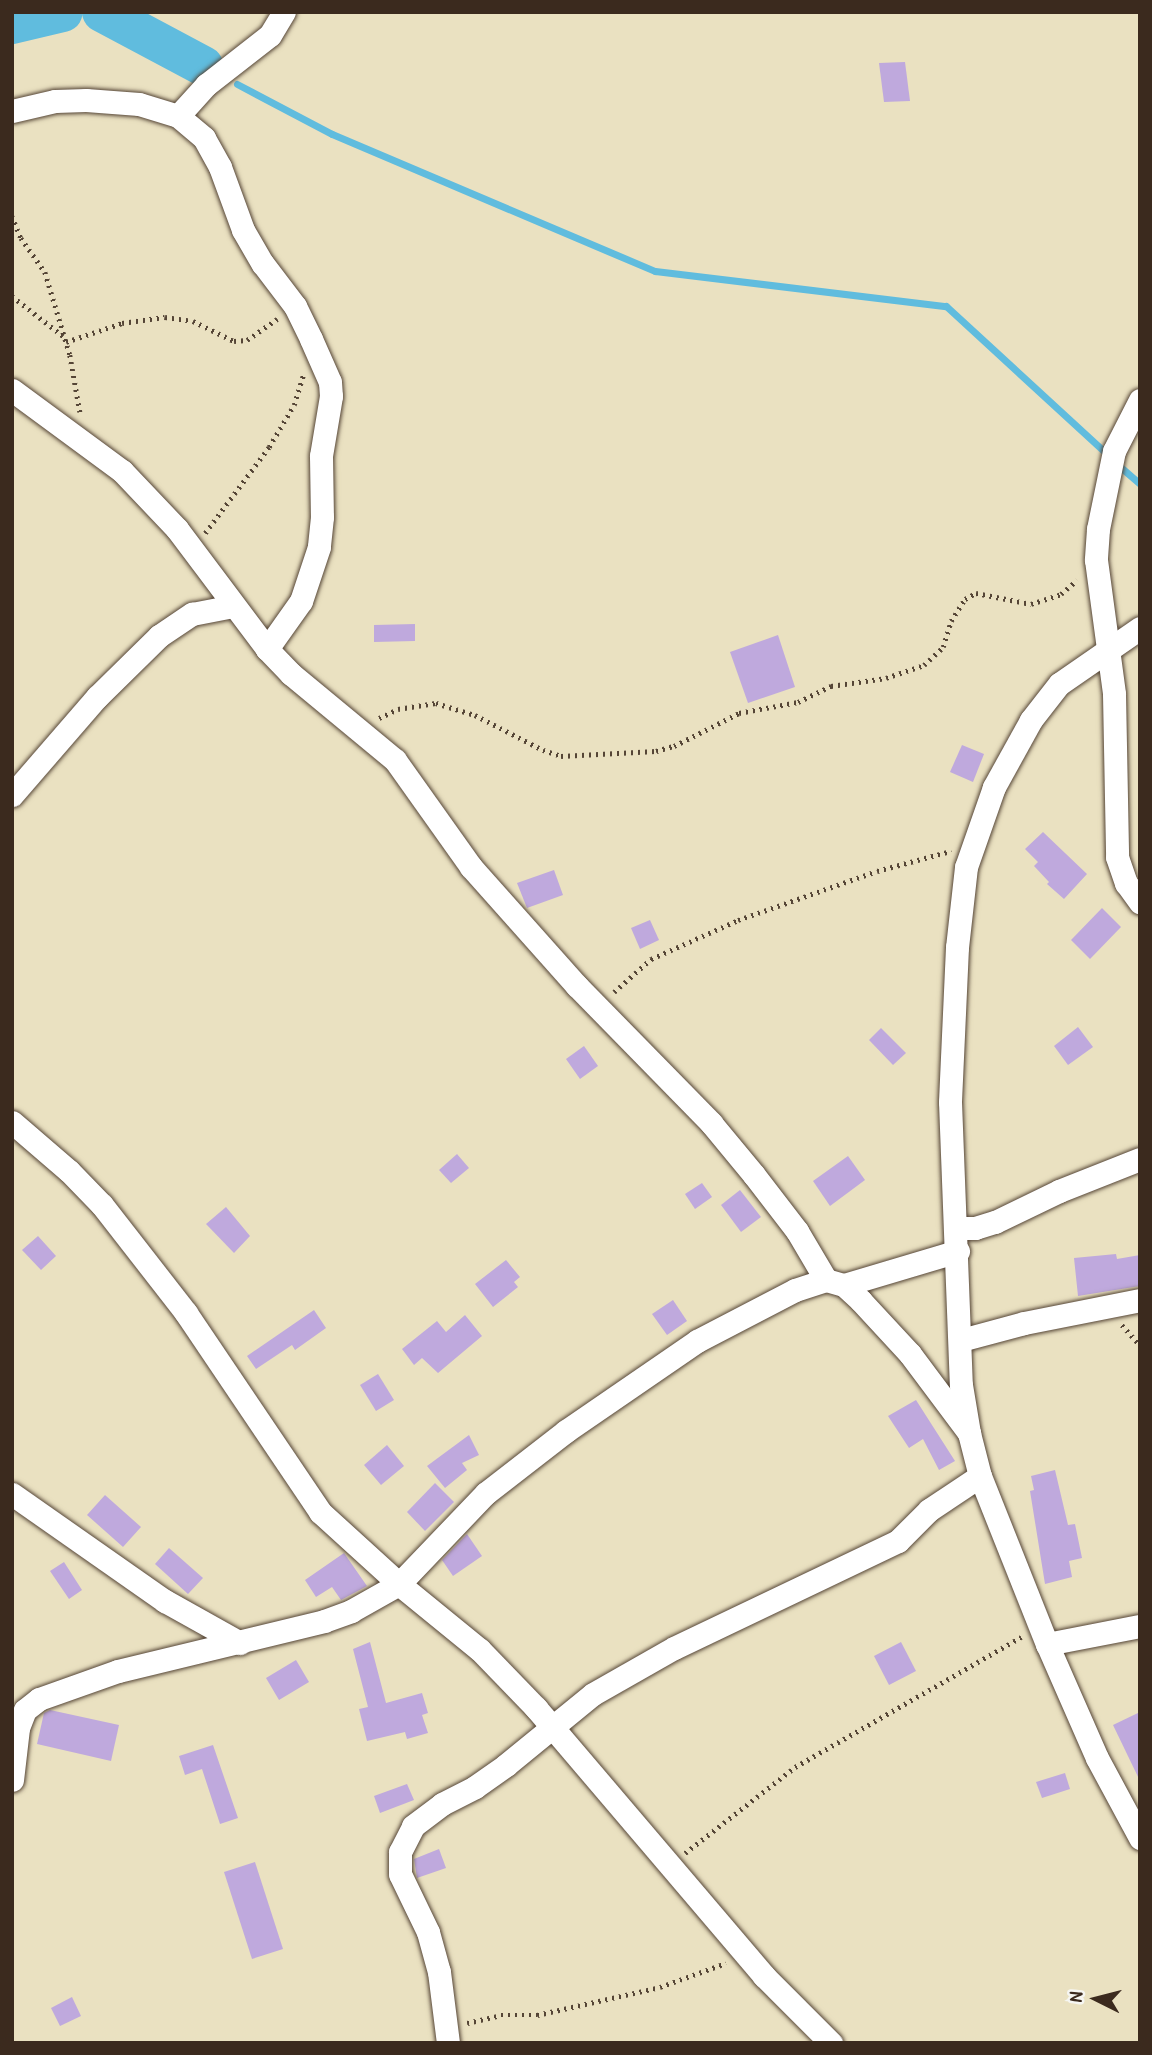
<!DOCTYPE html>
<style>
body{margin:0}
#map{position:relative;width:1152px;height:2055px;overflow:hidden;background:#eae1c1;font-family:"Patrick Hand",sans-serif}
div>[style]{position:absolute}
.stream>*{height:7px;margin:-3.5px;padding:0 3.5px;transform-origin:3.5px;border-radius:3.5px;background:#60bcde}
.river>*{height:40px;margin:-20px;padding:0 20px;transform-origin:20px;border-radius:20px;background:#60bcde}
.building>*{inset:0;background:#bfa9dd}
.path>*{height:4.5px;margin-top:-2.25px;transform-origin:0;background:repeating-linear-gradient(90deg,#554536 0 2px,transparent 0 7px)}
.roads{filter:drop-shadow(0 0 2px #554536) drop-shadow(0 0 2px #554536)}
.street>*{height:23px;margin:-11.5px;padding:0 11.5px;transform-origin:11.5px;border-radius:11.5px;background:#fff}
span{translate:-50% -50%;white-space:nowrap;text-align:center;line-height:1.15;-webkit-text-stroke:6px #f6f6f2;paint-order:stroke}
.frame{position:absolute;inset:0;border:14px solid #3b2a1e;pointer-events:none}
.north{position:absolute;left:1061px;top:1964px;width:70px;height:70px;-webkit-text-stroke:5px #f6f6f2;paint-order:stroke;rotate:276deg;font-size:19px;font-weight:700;line-height:28px;text-align:center;color:#3b2a1e}
.north::after{content:'';display:block;margin:auto;width:24px;height:32px;background:#3b2a1e;clip-path:polygon(50% 0,100% 100%,50% 72%,0 100%)}
</style>
<div id="map">
<div class="stream">
<i style="left:237px;top:84px;width:107px;rotate:27.8deg"></i>
<i style="left:332px;top:134px;width:351px;rotate:23deg"></i>
<i style="left:655px;top:271px;width:293px;rotate:6.9deg"></i>
<i style="left:946px;top:306px;width:222px;rotate:42.6deg"></i>
<i style="left:1117px;top:464px;width:30px;rotate:41deg"></i>
</div>
<div class="river">
<i style="left:102px;top:12px;width:115px;rotate:28.1deg"></i>
<i style="left:12px;top:24px;width:52px;rotate:-13.2deg"></i>
</div>
<div class="building">
<i style="clip-path:polygon(905px 62px,910px 101px,884px 102px,879px 63px)"></i>
<i style="clip-path:polygon(415px 624px,415px 641px,374px 642px,374px 625px)"></i>
<i style="clip-path:polygon(778px 635px,795px 687px,748px 703px,730px 652px)"></i>
<i style="clip-path:polygon(962px 745px,984px 754px,973px 782px,950px 772px)"></i>
<i style="clip-path:polygon(1043px 832px,1087px 874px,1064px 899px,1047px 884px,1049px 882px,1034px 866px,1038px 862px,1025px 849px)"></i>
<i style="clip-path:polygon(554px 870px,563px 895px,527px 908px,517px 883px)"></i>
<i style="clip-path:polygon(1102px 908px,1121px 927px,1090px 959px,1071px 940px)"></i>
<i style="clip-path:polygon(650px 920px,659px 940px,640px 949px,631px 928px)"></i>
<i style="clip-path:polygon(1078px 1027px,1093px 1047px,1068px 1065px,1054px 1046px)"></i>
<i style="clip-path:polygon(881px 1028px,906px 1053px,893px 1065px,869px 1040px)"></i>
<i style="clip-path:polygon(584px 1046px,598px 1066px,580px 1079px,566px 1059px)"></i>
<i style="clip-path:polygon(457px 1154px,469px 1168px,451px 1183px,439px 1170px)"></i>
<i style="clip-path:polygon(848px 1156px,865px 1180px,830px 1206px,813px 1181px)"></i>
<i style="clip-path:polygon(702px 1183px,712px 1197px,695px 1209px,685px 1194px)"></i>
<i style="clip-path:polygon(740px 1190px,761px 1217px,741px 1232px,721px 1205px)"></i>
<i style="clip-path:polygon(226px 1207px,250px 1236px,234px 1253px,206px 1224px)"></i>
<i style="clip-path:polygon(38px 1236px,56px 1256px,41px 1270px,22px 1250px)"></i>
<i style="clip-path:polygon(1116px 1254px,1117px 1259px,1140px 1255px,1140px 1286px,1078px 1296px,1074px 1258px)"></i>
<i style="clip-path:polygon(506px 1260px,520px 1277px,514px 1282px,518px 1287px,493px 1307px,475px 1284px)"></i>
<i style="clip-path:polygon(673px 1300px,687px 1321px,667px 1335px,652px 1314px)"></i>
<i style="clip-path:polygon(314px 1310px,326px 1328px,295px 1350px,292px 1345px,256px 1369px,247px 1356px)"></i>
<i style="clip-path:polygon(465px 1315px,482px 1336px,438px 1373px,422px 1358px,414px 1365px,402px 1349px,437px 1321px,446px 1332px)"></i>
<i style="clip-path:polygon(378px 1374px,394px 1400px,376px 1411px,360px 1385px)"></i>
<i style="clip-path:polygon(916px 1400px,955px 1461px,939px 1470px,923px 1439px,909px 1448px,888px 1416px)"></i>
<i style="clip-path:polygon(469px 1435px,479px 1455px,462px 1463px,467px 1470px,445px 1488px,427px 1466px)"></i>
<i style="clip-path:polygon(387px 1445px,404px 1466px,381px 1485px,364px 1465px)"></i>
<i style="clip-path:polygon(1055px 1470px,1068px 1525px,1075px 1524px,1082px 1558px,1069px 1561px,1072px 1577px,1045px 1584px,1030px 1491px,1034px 1490px,1031px 1476px)"></i>
<i style="clip-path:polygon(435px 1483px,454px 1502px,425px 1531px,407px 1512px)"></i>
<i style="clip-path:polygon(105px 1495px,141px 1527px,123px 1547px,87px 1515px)"></i>
<i style="clip-path:polygon(467px 1534px,482px 1556px,453px 1576px,442px 1560px)"></i>
<i style="clip-path:polygon(169px 1548px,203px 1578px,188px 1594px,155px 1564px)"></i>
<i style="clip-path:polygon(344px 1553px,367px 1586px,341px 1600px,332px 1587px,316px 1597px,305px 1580px)"></i>
<i style="clip-path:polygon(64px 1562px,82px 1590px,69px 1599px,50px 1571px)"></i>
<i style="clip-path:polygon(370px 1642px,386px 1703px,422px 1693px,428px 1713px,422px 1715px,428px 1733px,407px 1739px,405px 1732px,367px 1741px,359px 1709px,368px 1707px,353px 1649px)"></i>
<i style="clip-path:polygon(901px 1642px,916px 1671px,889px 1685px,874px 1656px)"></i>
<i style="clip-path:polygon(296px 1660px,309px 1682px,279px 1700px,266px 1678px)"></i>
<i style="clip-path:polygon(50px 1710px,119px 1725px,111px 1761px,37px 1744px,44px 1713px)"></i>
<i style="clip-path:polygon(1140px 1712px,1140px 1781px,1113px 1725px)"></i>
<i style="clip-path:polygon(213px 1745px,238px 1818px,220px 1824px,202px 1769px,185px 1775px,179px 1756px)"></i>
<i style="clip-path:polygon(1065px 1773px,1070px 1789px,1042px 1798px,1036px 1782px)"></i>
<i style="clip-path:polygon(407px 1784px,414px 1800px,380px 1813px,374px 1796px)"></i>
<i style="clip-path:polygon(439px 1849px,446px 1868px,417px 1878px,414px 1859px)"></i>
<i style="clip-path:polygon(255px 1862px,283px 1949px,252px 1959px,224px 1872px)"></i>
<i style="clip-path:polygon(72px 1997px,81px 2016px,60px 2026px,51px 2008px)"></i>
</div>
<div class="path">
<i style="left:12px;top:216px;width:24px;rotate:68deg"></i>
<i style="left:21px;top:238px;width:42px;rotate:54.8deg"></i>
<i style="left:45px;top:272px;width:87px;rotate:73.2deg"></i>
<i style="left:70px;top:355px;width:58px;rotate:80deg"></i>
<i style="left:12px;top:296px;width:65px;rotate:38.1deg"></i>
<i style="left:66px;top:342px;width:59px;rotate:-18.7deg"></i>
<i style="left:122px;top:323px;width:43px;rotate:-7.9deg"></i>
<i style="left:165px;top:317px;width:28px;rotate:8deg"></i>
<i style="left:193px;top:321px;width:46px;rotate:26deg"></i>
<i style="left:234px;top:341px;width:13px;rotate:-4deg"></i>
<i style="left:247px;top:340px;width:37px;rotate:-35deg"></i>
<i style="left:205px;top:533px;width:107px;rotate:-53.3deg"></i>
<i style="left:269px;top:447px;width:49px;rotate:-59.2deg"></i>
<i style="left:294px;top:405px;width:31px;rotate:-73deg"></i>
<i style="left:379px;top:718px;width:21px;rotate:-25deg"></i>
<i style="left:398px;top:709px;width:38px;rotate:-9deg"></i>
<i style="left:436px;top:703px;width:41px;rotate:17.1deg"></i>
<i style="left:475px;top:715px;width:76px;rotate:27.2deg"></i>
<i style="left:543px;top:750px;width:19px;rotate:18deg"></i>
<i style="left:561px;top:756px;width:95px;rotate:-3deg"></i>
<i style="left:656px;top:751px;width:19px;rotate:-16deg"></i>
<i style="left:674px;top:746px;width:73px;rotate:-26.9deg"></i>
<i style="left:739px;top:713px;width:60px;rotate:-10.6deg"></i>
<i style="left:798px;top:702px;width:37px;rotate:-26deg"></i>
<i style="left:831px;top:686px;width:56px;rotate:-8.3deg"></i>
<i style="left:886px;top:678px;width:40px;rotate:-18.9deg"></i>
<i style="left:924px;top:665px;width:26px;rotate:-43deg"></i>
<i style="left:943px;top:647px;width:27px;rotate:-73deg"></i>
<i style="left:951px;top:621px;width:26px;rotate:-58deg"></i>
<i style="left:965px;top:599px;width:13px;rotate:-29deg"></i>
<i style="left:976px;top:593px;width:56px;rotate:11.3deg"></i>
<i style="left:1031px;top:604px;width:32px;rotate:-18deg"></i>
<i style="left:1061px;top:594px;width:21px;rotate:-41deg"></i>
<i style="left:614px;top:992px;width:50px;rotate:-41.7deg"></i>
<i style="left:651px;top:959px;width:95px;rotate:-24.1deg"></i>
<i style="left:738px;top:920px;width:147px;rotate:-19.4deg"></i>
<i style="left:877px;top:871px;width:77px;rotate:-15.1deg"></i>
<i style="left:1122px;top:1325px;width:27px;rotate:48deg"></i>
<i style="left:685px;top:1853px;width:140px;rotate:-38deg"></i>
<i style="left:795px;top:1767px;width:261px;rotate:-29.9deg"></i>
<i style="left:467px;top:2023px;width:35px;rotate:-13deg"></i>
<i style="left:501px;top:2015px;width:36px"></i>
<i style="left:537px;top:2015px;width:126px;rotate:-12.8deg"></i>
<i style="left:660px;top:1987px;width:70px;rotate:-20deg"></i>
</div>
<div class="roads">
<div class="street">
<i style="left:12px;top:111px;width:44px;rotate:-13.1deg"></i>
<i style="left:55px;top:101px;width:31px;rotate:-2deg"></i>
<i style="left:86px;top:100px;width:53px;rotate:4.3deg"></i>
<i style="left:139px;top:104px;width:41px;rotate:17.1deg"></i>
<i style="left:178px;top:116px;width:34px;rotate:40deg"></i>
<i style="left:204px;top:138px;width:33px;rotate:61deg"></i>
<i style="left:220px;top:167px;width:67px;rotate:69.9deg"></i>
<i style="left:243px;top:230px;width:39px;rotate:60deg"></i>
<i style="left:263px;top:264px;width:53px;rotate:52.7deg"></i>
<i style="left:295px;top:306px;width:37px;rotate:64deg"></i>
<i style="left:311px;top:339px;width:47px;rotate:66.2deg"></i>
<i style="left:330px;top:382px;width:14px;rotate:86deg"></i>
<i style="left:331px;top:396px;width:61px;rotate:99.5deg"></i>
<i style="left:321px;top:456px;width:61px;rotate:89.1deg"></i>
<i style="left:322px;top:517px;width:30px;rotate:96deg"></i>
<i style="left:319px;top:547px;width:57px;rotate:108.4deg"></i>
<i style="left:301px;top:601px;width:59px;rotate:125.3deg"></i>
<i style="left:178px;top:116px;width:42px;rotate:-47.9deg"></i>
<i style="left:206px;top:85px;width:81px;rotate:-38deg"></i>
<i style="left:270px;top:35px;width:27px;rotate:-59deg"></i>
<i style="left:12px;top:390px;width:137px;rotate:36.4deg"></i>
<i style="left:122px;top:471px;width:80px;rotate:46.5deg"></i>
<i style="left:177px;top:529px;width:150px;rotate:53.1deg"></i>
<i style="left:267px;top:649px;width:35px;rotate:46deg"></i>
<i style="left:291px;top:674px;width:135px;rotate:39.6deg"></i>
<i style="left:395px;top:760px;width:131px;rotate:54.6deg"></i>
<i style="left:471px;top:867px;width:159px;rotate:48.3deg"></i>
<i style="left:577px;top:986px;width:192px;rotate:45.6deg"></i>
<i style="left:711px;top:1123px;width:67px;rotate:50.4deg"></i>
<i style="left:754px;top:1175px;width:71px;rotate:52.5deg"></i>
<i style="left:797px;top:1231px;width:57px;rotate:59.4deg"></i>
<i style="left:1140px;top:400px;width:57px;rotate:117deg"></i>
<i style="left:1114px;top:451px;width:80px;rotate:101.6deg"></i>
<i style="left:1098px;top:529px;width:31px;rotate:94deg"></i>
<i style="left:1096px;top:560px;width:135px;rotate:82.3deg"></i>
<i style="left:1114px;top:694px;width:163px;rotate:88.9deg"></i>
<i style="left:1117px;top:857px;width:28px;rotate:71deg"></i>
<i style="left:1126px;top:883px;width:24px;rotate:54deg"></i>
<i style="left:1140px;top:628px;width:98px;rotate:145.3deg"></i>
<i style="left:1059px;top:684px;width:46px;rotate:127.9deg"></i>
<i style="left:1031px;top:720px;width:77px;rotate:118.9deg"></i>
<i style="left:994px;top:787px;width:85px;rotate:109.3deg"></i>
<i style="left:966px;top:867px;width:81px;rotate:96.4deg"></i>
<i style="left:957px;top:947px;width:155px;rotate:92.6deg"></i>
<i style="left:950px;top:1102px;width:283px;rotate:87.8deg"></i>
<i style="left:961px;top:1385px;width:49px;rotate:80.5deg"></i>
<i style="left:969px;top:1433px;width:44px;rotate:75.7deg"></i>
<i style="left:980px;top:1476px;width:181px;rotate:68.3deg"></i>
<i style="left:1047px;top:1644px;width:124px;rotate:66.3deg"></i>
<i style="left:1097px;top:1758px;width:91px;rotate:61.7deg"></i>
<i style="left:12px;top:795px;width:130px;rotate:-49.1deg"></i>
<i style="left:97px;top:697px;width:87px;rotate:-44.5deg"></i>
<i style="left:159px;top:636px;width:40px;rotate:-34deg"></i>
<i style="left:192px;top:614px;width:42px;rotate:-11deg"></i>
<i style="left:12px;top:1122px;width:75px;rotate:40.7deg"></i>
<i style="left:69px;top:1171px;width:47px;rotate:45.9deg"></i>
<i style="left:102px;top:1205px;width:137px;rotate:52.1deg"></i>
<i style="left:186px;top:1313px;width:240px;rotate:56deg"></i>
<i style="left:320px;top:1512px;width:107px;rotate:42.3deg"></i>
<i style="left:399px;top:1584px;width:126px;rotate:-46.3deg"></i>
<i style="left:486px;top:1493px;width:101px;rotate:-37.8deg"></i>
<i style="left:566px;top:1431px;width:159px;rotate:-34.5deg"></i>
<i style="left:697px;top:1341px;width:110px;rotate:-27.5deg"></i>
<i style="left:795px;top:1290px;width:33px;rotate:-18deg"></i>
<i style="left:826px;top:1280px;width:19px;rotate:16deg"></i>
<i style="left:844px;top:1285px;width:23px;rotate:43deg"></i>
<i style="left:861px;top:1301px;width:72px;rotate:47.2deg"></i>
<i style="left:910px;top:1354px;width:99px;rotate:53.2deg"></i>
<i style="left:956px;top:1228px;width:19px"></i>
<i style="left:975px;top:1228px;width:21px;rotate:-17deg"></i>
<i style="left:995px;top:1222px;width:71px;rotate:-25.8deg"></i>
<i style="left:1059px;top:1191px;width:87px;rotate:-21.6deg"></i>
<i style="left:844px;top:1285px;width:119px;rotate:-16.6deg"></i>
<i style="left:961px;top:1340px;width:65px;rotate:-15.1deg"></i>
<i style="left:1024px;top:1323px;width:118px;rotate:-11.2deg"></i>
<i style="left:12px;top:1494px;width:187px;rotate:35deg"></i>
<i style="left:165px;top:1601px;width:86px;rotate:29.2deg"></i>
<i style="left:1047px;top:1644px;width:95px;rotate:-11deg"></i>
<i style="left:12px;top:1780px;width:52px;rotate:-83.4deg"></i>
<i style="left:18px;top:1728px;width:19px;rotate:-69deg"></i>
<i style="left:25px;top:1710px;width:18px;rotate:-38deg"></i>
<i style="left:39px;top:1699px;width:84px;rotate:-19.5deg"></i>
<i style="left:118px;top:1671px;width:212px;rotate:-13.6deg"></i>
<i style="left:324px;top:1621px;width:29px;rotate:-20deg"></i>
<i style="left:351px;top:1611px;width:55px;rotate:-29.4deg"></i>
<i style="left:399px;top:1584px;width:104px;rotate:39.2deg"></i>
<i style="left:480px;top:1650px;width:81px;rotate:46deg"></i>
<i style="left:536px;top:1708px;width:352px;rotate:49.6deg"></i>
<i style="left:764px;top:1976px;width:95px;rotate:45deg"></i>
<i style="left:448px;top:2043px;width:72px;rotate:-97.2deg"></i>
<i style="left:439px;top:1972px;width:41px;rotate:-105.4deg"></i>
<i style="left:428px;top:1932px;width:64px;rotate:-115.8deg"></i>
<i style="left:400px;top:1874px;width:22px;rotate:-90deg"></i>
<i style="left:400px;top:1852px;width:29px;rotate:-63deg"></i>
<i style="left:413px;top:1826px;width:36px;rotate:-37deg"></i>
<i style="left:442px;top:1804px;width:37px;rotate:-27deg"></i>
<i style="left:475px;top:1787px;width:38px;rotate:-35deg"></i>
<i style="left:506px;top:1765px;width:112px;rotate:-39.2deg"></i>
<i style="left:593px;top:1694px;width:93px;rotate:-29.6deg"></i>
<i style="left:674px;top:1648px;width:248px;rotate:-25.5deg"></i>
<i style="left:898px;top:1541px;width:44px;rotate:-45deg"></i>
<i style="left:929px;top:1510px;width:61px;rotate:-33.7deg"></i>
</div>
</div>
<div class="frame"></div>
<div class="north">N</div>
</div>
